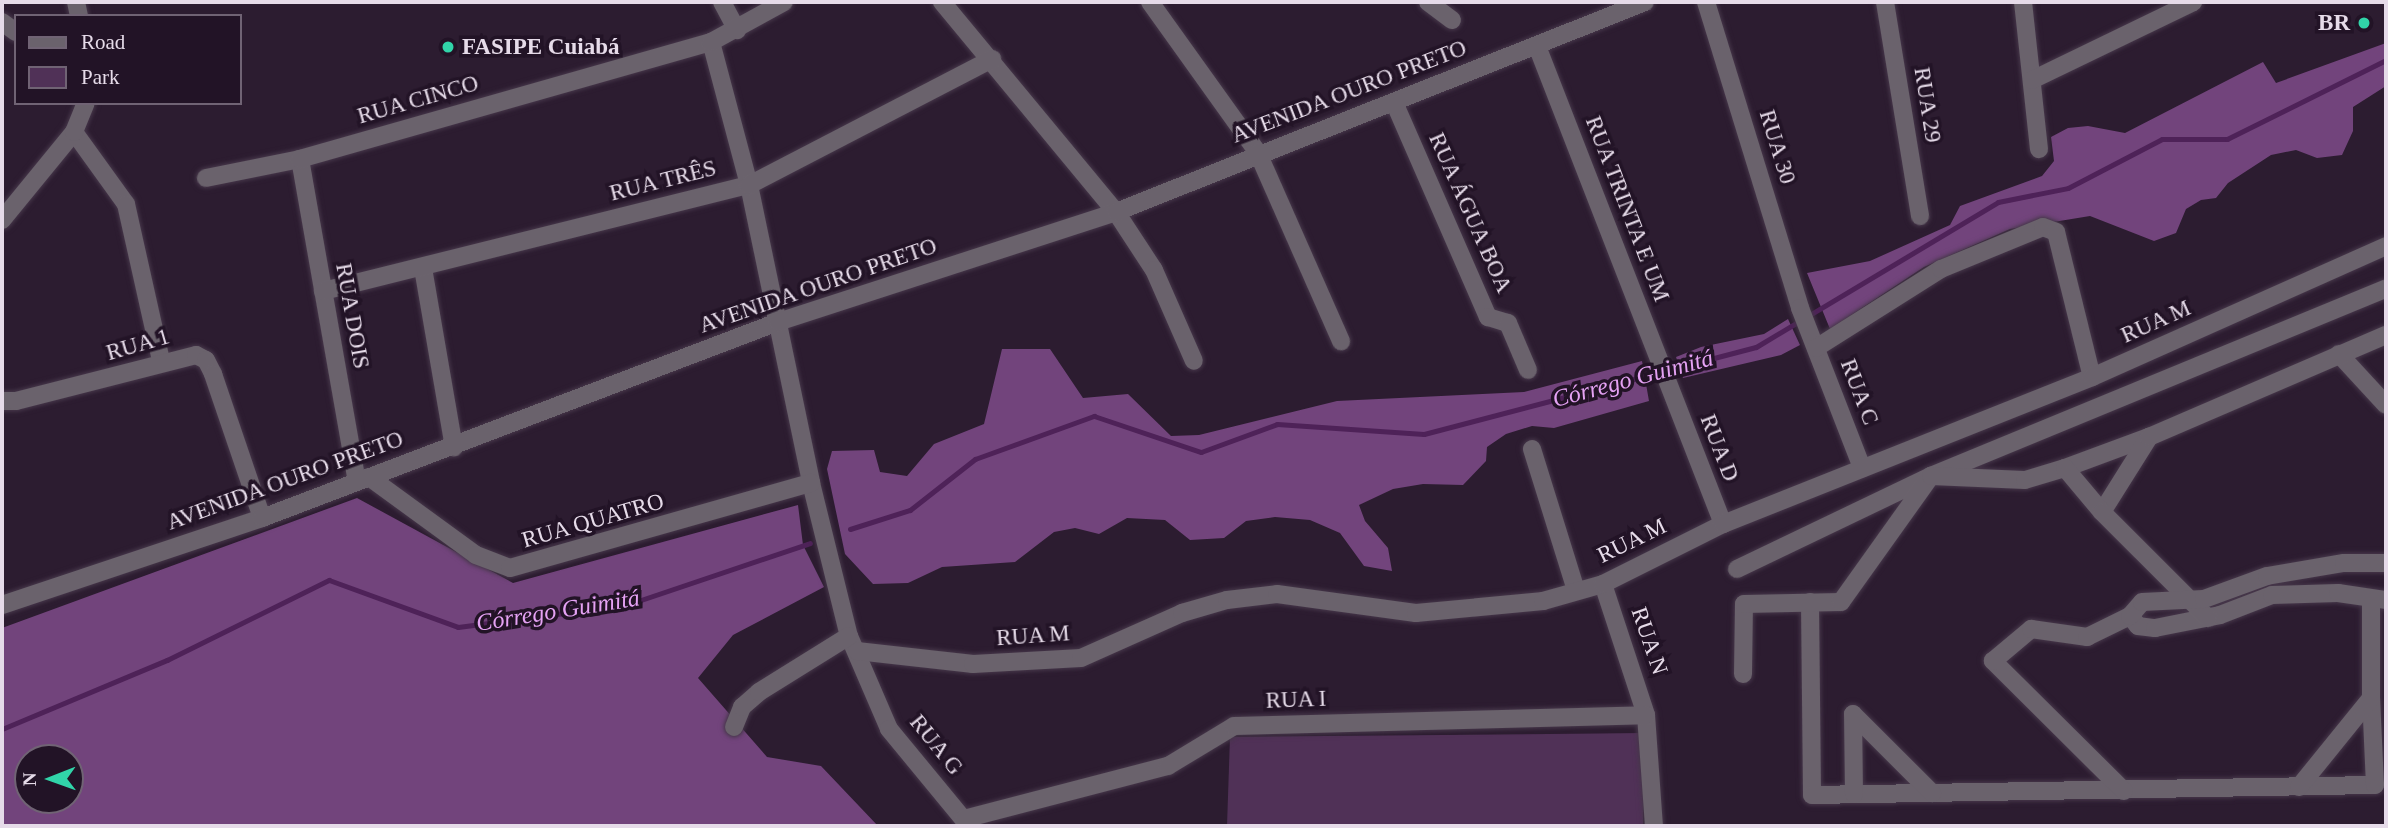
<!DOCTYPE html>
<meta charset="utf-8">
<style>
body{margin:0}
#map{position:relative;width:2388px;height:828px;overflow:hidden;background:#2c1c30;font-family:"Times New Roman",serif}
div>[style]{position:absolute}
.green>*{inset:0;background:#503157}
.forest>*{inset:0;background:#72447c}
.stream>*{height:5px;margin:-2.5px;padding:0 2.5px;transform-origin:2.5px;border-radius:2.5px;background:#4e2258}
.roads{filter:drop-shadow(0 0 2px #46374a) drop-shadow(0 0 2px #46374a)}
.minor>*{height:18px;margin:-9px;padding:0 9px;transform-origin:9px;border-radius:9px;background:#6a626c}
.dots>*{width:19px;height:19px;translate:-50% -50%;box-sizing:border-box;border:4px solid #221326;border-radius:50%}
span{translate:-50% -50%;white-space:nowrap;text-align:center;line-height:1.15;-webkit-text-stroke:7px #221326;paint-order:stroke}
.poi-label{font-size:23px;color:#e6dbe9;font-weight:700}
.right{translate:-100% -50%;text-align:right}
.left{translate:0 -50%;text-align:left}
.street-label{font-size:23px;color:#e6dbe9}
.water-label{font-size:24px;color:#e5a2f4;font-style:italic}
.frame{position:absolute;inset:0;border:4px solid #e6dbe9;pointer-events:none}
.legend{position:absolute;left:14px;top:14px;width:228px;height:91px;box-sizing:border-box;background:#221326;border:2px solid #706374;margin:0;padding:9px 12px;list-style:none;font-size:21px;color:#e6dbe9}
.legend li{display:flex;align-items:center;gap:14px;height:35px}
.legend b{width:35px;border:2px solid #706374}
.north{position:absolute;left:14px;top:744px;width:70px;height:70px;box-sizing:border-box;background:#221326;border:2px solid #706374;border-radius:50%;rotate:269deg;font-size:19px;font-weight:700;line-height:28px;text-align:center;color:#e6dbe9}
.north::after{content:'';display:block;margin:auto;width:24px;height:32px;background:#31d4a9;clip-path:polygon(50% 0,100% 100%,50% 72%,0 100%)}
</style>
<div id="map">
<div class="green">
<i style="clip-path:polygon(1644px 733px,1643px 826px,1227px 826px,1230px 737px)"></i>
</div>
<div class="forest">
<i style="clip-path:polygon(2386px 43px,2386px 86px,2353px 107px,2353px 131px,2342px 155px,2317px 158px,2296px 150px,2271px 155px,2228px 183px,2216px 198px,2201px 200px,2186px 209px,2176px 233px,2154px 241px,2090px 216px,2010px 229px,1924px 267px,1830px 329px,1807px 273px,1870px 261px,1950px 225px,1960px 206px,2042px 176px,2054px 161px,2051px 137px,2068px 128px,2088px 126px,2125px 133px,2263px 62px,2276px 83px)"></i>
<i style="clip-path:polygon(1788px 319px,1800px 345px,1781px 355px,1683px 378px,1676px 357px,1701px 347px,1764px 334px)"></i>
<i style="clip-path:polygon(1002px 349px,1050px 349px,1083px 398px,1128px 394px,1171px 436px,1199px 435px,1337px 401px,1524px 392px,1642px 361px,1649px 401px,1554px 428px,1532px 426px,1506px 434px,1487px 447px,1486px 461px,1463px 485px,1423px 484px,1393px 489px,1359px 505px,1365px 521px,1388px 548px,1392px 571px,1364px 566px,1340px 533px,1310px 520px,1275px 517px,1246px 521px,1224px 538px,1190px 540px,1165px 520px,1127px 518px,1099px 534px,1075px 528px,1054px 532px,1015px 562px,942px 567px,908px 583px,873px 584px,845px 554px,827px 469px,832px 451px,874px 450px,880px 472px,907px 476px,934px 444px,984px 424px)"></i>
<i style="clip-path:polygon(evenodd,357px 498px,513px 583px,798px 505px,803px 545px,824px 587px,733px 635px,698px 678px,767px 757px,821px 766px,878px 826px,2px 826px,2px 628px,357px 498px,28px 758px,70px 758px,70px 800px,28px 800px,28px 758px)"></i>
</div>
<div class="stream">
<i style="left:850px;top:529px;width:63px;rotate:-17.6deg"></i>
<i style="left:910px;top:510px;width:83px;rotate:-38.1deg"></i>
<i style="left:975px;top:459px;width:127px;rotate:-19.9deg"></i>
<i style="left:1094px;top:416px;width:113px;rotate:18.6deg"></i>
<i style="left:1201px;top:452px;width:81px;rotate:-20.2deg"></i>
<i style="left:1277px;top:424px;width:147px;rotate:3.9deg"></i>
<i style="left:1424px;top:434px;width:343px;rotate:-14.7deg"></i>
<i style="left:1756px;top:347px;width:282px;rotate:-30.9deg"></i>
<i style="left:1998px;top:202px;width:71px;rotate:-11.3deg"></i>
<i style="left:2068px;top:188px;width:106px;rotate:-27.5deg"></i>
<i style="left:2162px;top:139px;width:65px"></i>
<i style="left:2227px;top:139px;width:178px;rotate:-26.4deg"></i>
<i style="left:2px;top:729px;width:179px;rotate:-22.7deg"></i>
<i style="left:167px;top:660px;width:181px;rotate:-26.3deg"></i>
<i style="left:329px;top:580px;width:137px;rotate:20deg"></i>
<i style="left:458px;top:627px;width:169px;rotate:-7.5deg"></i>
<i style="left:626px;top:605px;width:194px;rotate:-18.6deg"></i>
</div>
<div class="roads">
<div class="minor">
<i style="left:76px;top:2px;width:14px;rotate:78deg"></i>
<i style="left:722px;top:2px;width:32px;rotate:62deg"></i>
<i style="left:942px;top:2px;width:273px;rotate:50.4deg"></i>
<i style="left:1116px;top:212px;width:69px;rotate:56.8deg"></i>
<i style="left:1154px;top:270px;width:99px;rotate:66.3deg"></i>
<i style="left:1150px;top:2px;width:186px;rotate:54.4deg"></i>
<i style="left:1258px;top:153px;width:206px;rotate:66.2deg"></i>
<i style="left:1428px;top:2px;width:30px;rotate:37deg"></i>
<i style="left:1706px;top:2px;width:320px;rotate:72.9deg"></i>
<i style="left:1800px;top:308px;width:172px;rotate:68.8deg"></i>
<i style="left:1885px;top:2px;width:217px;rotate:80.7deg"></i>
<i style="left:2023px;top:2px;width:148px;rotate:83.8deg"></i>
<i style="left:2px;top:22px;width:17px;rotate:36deg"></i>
<i style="left:711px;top:42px;width:148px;rotate:75.1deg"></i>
<i style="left:749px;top:185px;width:304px;rotate:78.2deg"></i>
<i style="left:811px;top:483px;width:158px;rotate:76.1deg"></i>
<i style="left:849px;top:636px;width:101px;rotate:66.7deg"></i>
<i style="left:889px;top:729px;width:126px;rotate:50.5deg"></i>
<i style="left:1537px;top:46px;width:513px;rotate:68.74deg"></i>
<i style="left:2032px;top:80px;width:179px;rotate:-25.8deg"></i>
<i style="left:1394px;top:102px;width:235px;rotate:66.4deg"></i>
<i style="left:1488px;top:317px;width:21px;rotate:17deg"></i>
<i style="left:1508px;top:323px;width:51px;rotate:66.9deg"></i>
<i style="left:74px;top:132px;width:89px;rotate:54.2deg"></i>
<i style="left:126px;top:204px;width:161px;rotate:77.4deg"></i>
<i style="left:300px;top:159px;width:327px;rotate:80deg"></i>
<i style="left:206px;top:178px;width:96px;rotate:-11.4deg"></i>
<i style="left:300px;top:159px;width:427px;rotate:-15.9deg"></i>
<i style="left:711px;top:42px;width:83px;rotate:-28.7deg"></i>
<i style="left:2px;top:220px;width:114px;rotate:-50.7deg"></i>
<i style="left:74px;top:132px;width:31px;rotate:-68deg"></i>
<i style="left:423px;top:268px;width:182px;rotate:80.2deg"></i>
<i style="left:323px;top:291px;width:439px;rotate:-14deg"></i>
<i style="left:749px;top:185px;width:274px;rotate:-27.4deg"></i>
<i style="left:1816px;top:348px;width:148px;rotate:-32.3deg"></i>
<i style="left:1941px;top:269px;width:110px;rotate:-22.4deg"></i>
<i style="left:2043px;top:227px;width:14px;rotate:21deg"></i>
<i style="left:2056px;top:232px;width:149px;rotate:76.1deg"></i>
<i style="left:2339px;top:354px;width:69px;rotate:47.3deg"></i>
<i style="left:2px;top:401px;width:14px"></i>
<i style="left:16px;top:401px;width:186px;rotate:-14.3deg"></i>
<i style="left:196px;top:355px;width:11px;rotate:27deg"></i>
<i style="left:206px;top:360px;width:16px;rotate:63deg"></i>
<i style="left:213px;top:374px;width:152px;rotate:71.2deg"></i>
<i style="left:1532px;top:449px;width:148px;rotate:72.7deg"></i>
<i style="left:2065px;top:468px;width:90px;rotate:-20.3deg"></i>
<i style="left:369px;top:477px;width:132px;rotate:36.1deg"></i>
<i style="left:476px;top:555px;width:36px;rotate:21deg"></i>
<i style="left:510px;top:568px;width:313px;rotate:-15.8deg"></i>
<i style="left:2102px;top:512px;width:89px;rotate:-57.9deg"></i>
<i style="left:2149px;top:437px;width:258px;rotate:-23.3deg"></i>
<i style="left:1737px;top:569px;width:215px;rotate:-25.6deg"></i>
<i style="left:1931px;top:476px;width:492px;rotate:-22.4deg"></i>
<i style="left:1603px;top:584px;width:138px;rotate:71.8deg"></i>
<i style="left:1646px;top:715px;width:111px;rotate:85.9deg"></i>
<i style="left:1810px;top:602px;width:193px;rotate:89.4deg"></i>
<i style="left:1812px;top:795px;width:563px;rotate:-1.02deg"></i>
<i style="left:2375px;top:785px;width:87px;rotate:-92.6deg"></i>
<i style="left:2px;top:605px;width:274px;rotate:-18.5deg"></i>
<i style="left:262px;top:518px;width:552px;rotate:-20.8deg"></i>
<i style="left:778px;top:322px;width:355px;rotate:-18deg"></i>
<i style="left:1116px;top:212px;width:569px;rotate:-21.65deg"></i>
<i style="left:2130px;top:616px;width:13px;rotate:51deg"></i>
<i style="left:2138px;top:626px;width:17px;rotate:7deg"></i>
<i style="left:2155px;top:628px;width:66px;rotate:-11.3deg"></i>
<i style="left:2220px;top:615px;width:56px;rotate:-21deg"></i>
<i style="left:2272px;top:595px;width:66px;rotate:-1.7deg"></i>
<i style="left:2338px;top:593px;width:49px;rotate:8.3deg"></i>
<i style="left:857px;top:651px;width:117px;rotate:6.4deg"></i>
<i style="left:973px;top:664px;width:108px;rotate:-3.2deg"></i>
<i style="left:1081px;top:658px;width:111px;rotate:-24deg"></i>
<i style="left:1182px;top:613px;width:47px;rotate:-16.1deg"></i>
<i style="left:1227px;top:600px;width:50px;rotate:-6.8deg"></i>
<i style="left:1277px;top:594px;width:140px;rotate:7.8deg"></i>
<i style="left:1416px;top:613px;width:128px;rotate:-5.4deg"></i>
<i style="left:1543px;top:601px;width:62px;rotate:-15.8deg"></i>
<i style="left:1603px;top:584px;width:134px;rotate:-26.6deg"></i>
<i style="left:1723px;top:524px;width:397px;rotate:-21.7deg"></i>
<i style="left:2092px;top:377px;width:322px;rotate:-24deg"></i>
<i style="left:1743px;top:674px;width:70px;rotate:-89.2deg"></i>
<i style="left:1744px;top:604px;width:97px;rotate:-1.2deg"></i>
<i style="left:1841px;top:602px;width:155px;rotate:-54.5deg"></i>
<i style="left:1931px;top:476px;width:94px;rotate:2.4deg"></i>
<i style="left:2025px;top:480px;width:42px;rotate:-16.7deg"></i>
<i style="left:2065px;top:468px;width:57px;rotate:49.9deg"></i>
<i style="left:2102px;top:512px;width:150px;rotate:45deg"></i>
<i style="left:734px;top:727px;width:22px;rotate:-68deg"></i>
<i style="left:742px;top:707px;width:23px;rotate:-41deg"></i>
<i style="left:759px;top:692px;width:106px;rotate:-31.9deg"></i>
<i style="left:2299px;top:787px;width:114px;rotate:-51deg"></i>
<i style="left:2371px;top:698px;width:97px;rotate:-90deg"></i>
<i style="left:2124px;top:791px;width:185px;rotate:-135.2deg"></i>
<i style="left:1993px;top:661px;width:50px;rotate:-40.1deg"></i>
<i style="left:2031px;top:629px;width:57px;rotate:8.1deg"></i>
<i style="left:2087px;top:637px;width:48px;rotate:-26deg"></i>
<i style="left:2130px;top:616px;width:18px;rotate:-49deg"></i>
<i style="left:2142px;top:602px;width:62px;rotate:-2.8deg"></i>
<i style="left:2204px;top:599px;width:67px;rotate:-20.1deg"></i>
<i style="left:2267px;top:576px;width:78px;rotate:-9.6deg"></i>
<i style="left:2344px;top:563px;width:42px"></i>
<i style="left:1854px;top:794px;width:80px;rotate:-90.7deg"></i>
<i style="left:1853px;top:714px;width:112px;rotate:45deg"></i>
<i style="left:964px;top:819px;width:211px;rotate:-14.6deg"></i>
<i style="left:1168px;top:766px;width:77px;rotate:-31.2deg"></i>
<i style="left:1234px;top:726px;width:412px;rotate:-1.5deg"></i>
</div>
</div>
<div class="dots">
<i style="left:2364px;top:23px;background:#31d4a9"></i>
<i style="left:448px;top:47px;background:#31d4a9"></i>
</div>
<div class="poi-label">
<span class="right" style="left:2350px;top:23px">BR</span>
<span class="left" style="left:462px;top:47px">FASIPE Cuiabá</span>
</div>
<div class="street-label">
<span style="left:1349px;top:92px;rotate:-21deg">AVENIDA OURO PRETO</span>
<span style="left:418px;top:100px;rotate:-16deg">RUA CINCO</span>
<span style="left:1927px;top:105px;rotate:81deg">RUA 29</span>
<span style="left:1777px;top:147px;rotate:73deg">RUA 30</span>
<span style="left:663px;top:181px;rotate:-14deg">RUA TRÊS</span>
<span style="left:1627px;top:209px;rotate:69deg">RUA TRINTA E UM</span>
<span style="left:1470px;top:213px;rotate:66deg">RUA ÁGUA BOA</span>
<span style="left:818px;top:286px;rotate:-19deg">AVENIDA OURO PRETO</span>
<span style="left:352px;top:316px;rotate:80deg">RUA DOIS</span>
<span style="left:2156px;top:322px;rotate:-24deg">RUA M</span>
<span style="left:138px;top:345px;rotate:-16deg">RUA 1</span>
<span style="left:1859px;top:392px;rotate:69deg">RUA C</span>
<span style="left:1719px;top:448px;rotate:69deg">RUA D</span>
<span style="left:285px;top:481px;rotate:-20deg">AVENIDA OURO PRETO</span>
<span style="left:593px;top:521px;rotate:-16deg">RUA QUATRO</span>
<span style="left:1632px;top:541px;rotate:-26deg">RUA M</span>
<span style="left:1033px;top:636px;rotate:-4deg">RUA M</span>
<span style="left:1649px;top:641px;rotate:71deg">RUA N</span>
<span style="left:1296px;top:700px;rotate:-2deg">RUA I</span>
<span style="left:936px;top:745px;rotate:51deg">RUA G</span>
</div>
<div class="water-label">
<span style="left:1633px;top:379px;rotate:-15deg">Córrego Guimitá</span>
<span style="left:558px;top:611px;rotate:-9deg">Córrego Guimitá</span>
</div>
<div class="frame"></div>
<ul class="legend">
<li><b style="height:9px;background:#6a626c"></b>Road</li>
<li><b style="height:19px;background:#503157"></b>Park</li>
</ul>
<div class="north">N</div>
</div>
